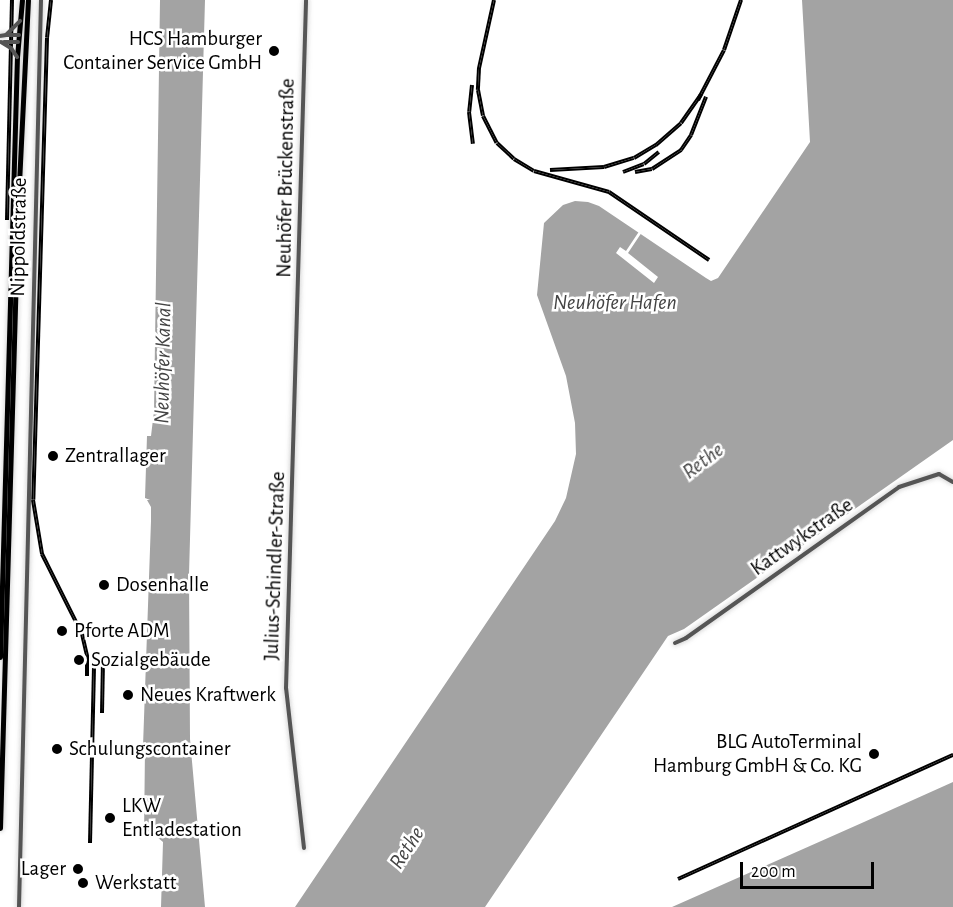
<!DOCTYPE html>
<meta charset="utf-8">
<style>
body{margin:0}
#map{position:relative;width:953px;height:907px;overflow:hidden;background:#fff;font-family:"Alegreya Sans",sans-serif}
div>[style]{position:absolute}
.water>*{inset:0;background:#a3a3a3}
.pier>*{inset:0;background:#fff}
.roads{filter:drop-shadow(0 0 2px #dbdbdb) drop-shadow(0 0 2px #dbdbdb)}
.street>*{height:4px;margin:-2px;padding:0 2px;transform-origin:2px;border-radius:2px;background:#555}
.primary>*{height:5px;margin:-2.5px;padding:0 2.5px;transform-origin:2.5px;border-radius:2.5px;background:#000}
.rail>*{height:4px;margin-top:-2px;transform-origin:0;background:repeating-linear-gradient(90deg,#fff 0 4.5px,#000 0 9px);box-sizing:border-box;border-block:2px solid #000}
.street-bridge>*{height:4px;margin:-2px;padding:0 2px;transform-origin:2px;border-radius:2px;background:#555}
.dots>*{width:16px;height:16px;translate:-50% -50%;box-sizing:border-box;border:3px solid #fff;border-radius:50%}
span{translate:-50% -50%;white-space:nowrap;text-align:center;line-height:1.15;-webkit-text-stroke:5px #fff;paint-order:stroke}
.poi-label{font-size:21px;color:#000}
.right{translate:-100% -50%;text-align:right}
.left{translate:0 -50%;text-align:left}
.street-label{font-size:21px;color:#000}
.water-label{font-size:22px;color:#444;font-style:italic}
.scale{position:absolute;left:740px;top:862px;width:134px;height:27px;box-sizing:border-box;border:3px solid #000;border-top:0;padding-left:8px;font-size:18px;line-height:21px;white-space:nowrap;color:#000;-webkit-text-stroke:4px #fff;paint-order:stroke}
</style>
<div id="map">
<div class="water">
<i style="clip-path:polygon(160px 0,205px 0,189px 575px,190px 739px,205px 907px,161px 907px,163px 842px,157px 837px,144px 837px,145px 748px,143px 746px,151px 521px,151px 507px,147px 500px,150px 500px,145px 498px,147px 436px,151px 436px,154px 411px)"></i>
<i style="clip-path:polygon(802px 0,953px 0,953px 440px,684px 629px,668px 636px,485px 907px,295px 907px,555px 521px,566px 498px,576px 454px,575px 423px,566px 376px,537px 295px,544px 223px,563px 205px,575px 201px,588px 202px,599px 206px,706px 278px,711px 281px,718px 278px,810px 142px)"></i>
<i style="clip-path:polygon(953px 782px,953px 907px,672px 907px,864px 822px)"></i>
</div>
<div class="pier">
<i style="clip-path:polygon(640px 230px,642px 232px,628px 253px,658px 277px,654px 283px,616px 253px,620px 247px,626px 251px)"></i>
</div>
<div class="roads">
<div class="street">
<i style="left:0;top:36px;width:6px;rotate:-9deg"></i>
<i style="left:675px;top:643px;width:12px;rotate:-24deg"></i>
<i style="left:686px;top:638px;width:261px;rotate:-35.3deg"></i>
<i style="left:899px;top:487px;width:42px;rotate:-18deg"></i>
<i style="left:939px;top:474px;width:16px;rotate:30deg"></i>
<i style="left:304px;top:848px;width:161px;rotate:-96.4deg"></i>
<i style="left:286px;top:688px;width:688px;rotate:-88.33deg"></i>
<i style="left:19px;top:907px;width:907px;rotate:-88.61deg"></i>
</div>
<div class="primary">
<i style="left:0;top:657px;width:600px;rotate:-88.38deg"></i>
<i style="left:17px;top:57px;width:57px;rotate:-85deg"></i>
<i style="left:0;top:828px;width:624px;rotate:-88.35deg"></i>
<i style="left:18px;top:204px;width:204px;rotate:-87.2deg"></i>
</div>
</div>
<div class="rail">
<i style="left:51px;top:0;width:38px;rotate:96deg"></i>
<i style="left:47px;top:38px;width:462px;rotate:91.7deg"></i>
<i style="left:33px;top:500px;width:55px;rotate:80.5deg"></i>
<i style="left:42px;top:554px;width:89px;rotate:63.4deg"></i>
<i style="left:82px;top:634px;width:23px;rotate:77deg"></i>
<i style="left:87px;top:656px;width:20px;rotate:90deg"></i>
<i style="left:494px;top:0;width:70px;rotate:102.4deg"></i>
<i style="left:479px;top:68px;width:22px;rotate:93deg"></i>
<i style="left:478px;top:90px;width:26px;rotate:79deg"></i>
<i style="left:483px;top:116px;width:30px;rotate:63deg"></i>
<i style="left:497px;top:143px;width:23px;rotate:43deg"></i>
<i style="left:514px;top:159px;width:23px;rotate:31deg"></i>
<i style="left:534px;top:171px;width:78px;rotate:15.6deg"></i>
<i style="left:609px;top:192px;width:121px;rotate:34.2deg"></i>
<i style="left:472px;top:85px;width:27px;rotate:96deg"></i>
<i style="left:469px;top:112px;width:32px;rotate:83deg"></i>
<i style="left:698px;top:100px;width:56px;rotate:-62.5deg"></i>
<i style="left:724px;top:50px;width:53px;rotate:-71.2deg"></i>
<i style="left:550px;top:170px;width:54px;rotate:-3.2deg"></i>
<i style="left:604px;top:167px;width:31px;rotate:-17deg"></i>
<i style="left:634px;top:158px;width:26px;rotate:-31deg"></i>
<i style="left:656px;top:145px;width:33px;rotate:-41deg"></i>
<i style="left:681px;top:123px;width:35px;rotate:-55deg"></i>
<i style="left:623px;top:172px;width:22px;rotate:-21deg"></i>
<i style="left:644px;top:164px;width:19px;rotate:-39deg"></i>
<i style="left:635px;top:172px;width:17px;rotate:-10deg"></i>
<i style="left:652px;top:169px;width:35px;rotate:-33deg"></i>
<i style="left:681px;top:150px;width:18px;rotate:-56deg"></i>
<i style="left:691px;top:135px;width:41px;rotate:-68.5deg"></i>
<i style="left:7px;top:220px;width:220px;rotate:-88.7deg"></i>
<i style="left:102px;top:713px;width:53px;rotate:-88.9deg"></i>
<i style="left:90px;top:843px;width:176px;rotate:-88.7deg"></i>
<i style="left:678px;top:879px;width:302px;rotate:-24.3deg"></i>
</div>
<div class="street-bridge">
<i style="left:6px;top:35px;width:20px;rotate:-45deg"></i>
<i style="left:7px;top:35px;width:12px"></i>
<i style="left:1px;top:42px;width:12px;rotate:31deg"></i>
<i style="left:11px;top:48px;width:11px;rotate:56deg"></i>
<i style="left:4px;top:42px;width:14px"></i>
</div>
<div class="dots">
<i style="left:274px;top:51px;background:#000"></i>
<i style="left:53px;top:456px;background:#000"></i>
<i style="left:104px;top:585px;background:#000"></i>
<i style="left:62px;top:631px;background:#000"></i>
<i style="left:79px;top:660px;background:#000"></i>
<i style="left:128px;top:695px;background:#000"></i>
<i style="left:57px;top:749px;background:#000"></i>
<i style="left:874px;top:754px;background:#000"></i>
<i style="left:110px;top:818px;background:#000"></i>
<i style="left:78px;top:869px;background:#000"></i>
<i style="left:83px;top:883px;background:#000"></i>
</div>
<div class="poi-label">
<span class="right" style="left:262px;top:51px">HCS Hamburger<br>Container Service GmbH</span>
<span class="left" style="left:65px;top:456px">Zentrallager</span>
<span class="left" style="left:116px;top:585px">Dosenhalle</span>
<span class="left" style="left:74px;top:631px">Pforte ADM</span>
<span class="left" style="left:91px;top:660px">Sozialgebäude</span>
<span class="left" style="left:140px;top:695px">Neues Kraftwerk</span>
<span class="right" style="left:862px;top:754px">BLG AutoTerminal<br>Hamburg GmbH &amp; Co. KG</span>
<span class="left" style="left:69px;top:749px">Schulungscontainer</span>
<span class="left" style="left:122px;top:818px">LKW<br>Entladestation</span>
<span class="right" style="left:66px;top:869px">Lager</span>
<span class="left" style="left:95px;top:883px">Werkstatt</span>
</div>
<div class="street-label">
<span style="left:286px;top:178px;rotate:-89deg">Neuhöfer Brückenstraße</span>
<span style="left:19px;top:237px;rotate:-89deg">Nippoldstraße</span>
<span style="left:802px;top:537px;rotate:-35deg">Kattwykstraße</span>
<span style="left:275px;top:566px;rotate:-88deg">Julius-Schindler-Straße</span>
</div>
<div class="water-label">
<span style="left:615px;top:303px">Neuhöfer Hafen</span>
<span style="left:163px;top:363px;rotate:-89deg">Neuhöfer Kanal</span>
<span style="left:703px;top:461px;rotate:-37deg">Rethe</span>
<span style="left:407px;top:848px;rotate:-57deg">Rethe</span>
</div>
<div class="scale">200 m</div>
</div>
